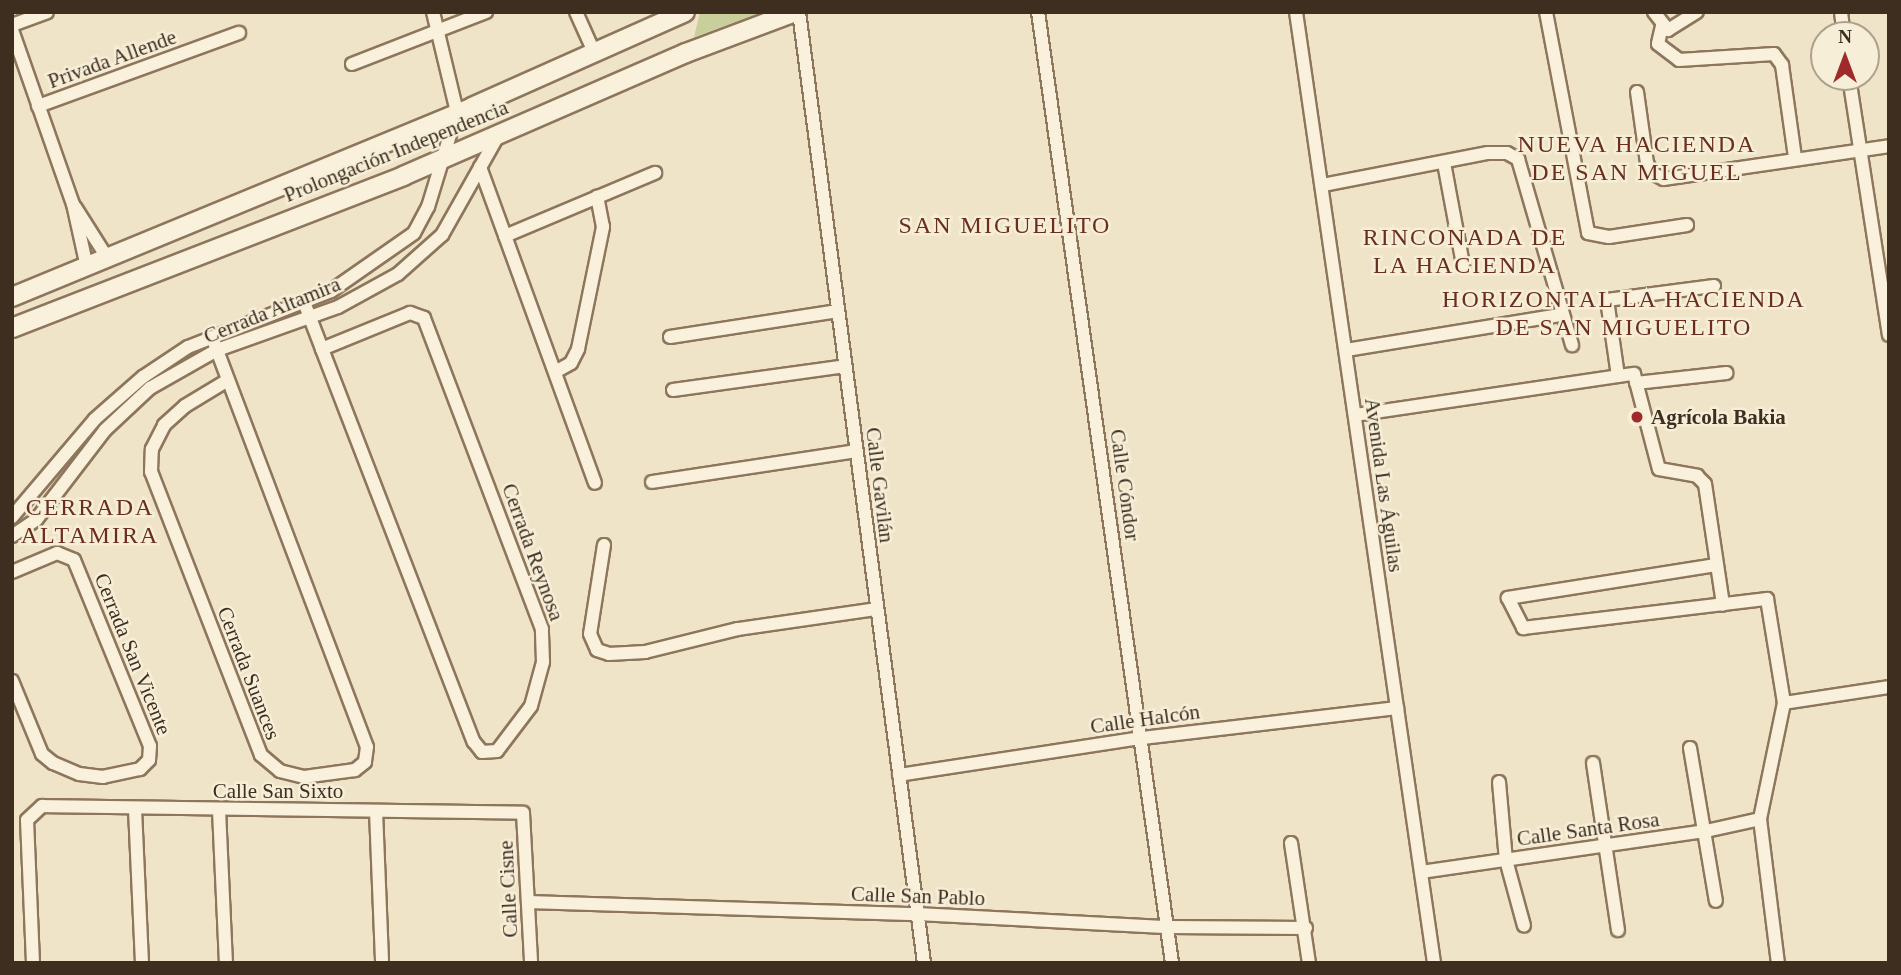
<!DOCTYPE html>
<html>
<head>
<meta charset="utf-8">
<style>
  body { margin:0 }
  #map { position:relative; width:1901px; height:975px; overflow:hidden; background:#f0e4c8; font-family:"Times New Roman",serif }
  div>[style] { position:absolute }
  [style*='--x'] { left:calc(var(--x)*1px); top:calc(var(--y)*1px); width:calc(var(--w)*1px); rotate:calc(var(--a)*1deg) }
  .green>* { inset:0; background:#c9cf9b }
  .roads { filter:drop-shadow(2px 0 #8d765c) drop-shadow(-2px 0 #8d765c) drop-shadow(0 2px #8d765c) drop-shadow(0 -2px #8d765c) }
  .street>* { height:12px; margin:-6px; padding:0 6px; transform-origin:6px; border-radius:6px; background:#faf1dc }
  .secondary>* { height:18px; margin:-9px; padding:0 9px; transform-origin:9px; border-radius:9px; background:#faf1dc }
  .dots>* { width:19px; height:19px; translate:-50% -50%; box-sizing:border-box; border:4px solid #f7eed8; border-radius:50% }
  span { translate:-50% -50%; white-space:nowrap; text-align:center; line-height:1.15; -webkit-text-stroke:5px #f7eed8; paint-order:stroke }
  .street-label { font-size:21px; color:#3d2e20 }
  .poi-label { font-size:21px; color:#3d2e20; font-weight:700 }
  .left { translate:0 -50%; text-align:left }
  .quarter-label { font-size:24px; color:#6b2e1e; letter-spacing:2px }
  .frame { position:absolute; inset:0; border:14px solid #3d2e20; pointer-events:none }
  .north { position:absolute; left:1810px; top:21px; width:70px; height:70px; box-sizing:border-box; background:#f7eed8; border:2px solid #ada18e; border-radius:50%; rotate:0deg; font-size:19px; font-weight:700; line-height:28px; text-align:center; color:#3d2e20 }
  .north::after { content:''; display:block; margin:auto; width:24px; height:32px; background:#9e2a2b; clip-path:polygon(50% 0,100% 100%,50% 72%,0 100%) }
</style>
</head>
<body>
<div id="map">
  <div class="green">
    <i style="clip-path:polygon(700px 12px,762px 12px,694px 37px)"></i>
  </div>
  <div class="roads">
    <div class="street">
      <i style="--x:576;--y:12;--w:44;--a:65.8"></i>
      <i style="--x:799;--y:12;--w:959;--a:82.51"></i>
      <i style="--x:1038;--y:12;--w:960;--a:81.98"></i>
      <i style="--x:1296;--y:12;--w:961;--a:81.74"></i>
      <i style="--x:1546;--y:12;--w:225;--a:79.2"></i>
      <i style="--x:1588;--y:233;--w:21;--a:11"></i>
      <i style="--x:1609;--y:237;--w:79;--a:-8.7"></i>
      <i style="--x:1654;--y:12;--w:23;--a:52"></i>
      <i style="--x:1668;--y:30;--w:34;--a:-32"></i>
      <i style="--x:1841;--y:12;--w:23;--a:83"></i>
      <i style="--x:12;--y:25;--w:37;--a:-20"></i>
      <i style="--x:1662;--y:26;--w:18;--a:103"></i>
      <i style="--x:1658;--y:44;--w:26;--a:37"></i>
      <i style="--x:1679;--y:60;--w:95;--a:-3.6"></i>
      <i style="--x:1774;--y:54;--w:14;--a:54"></i>
      <i style="--x:1782;--y:65;--w:94;--a:82"></i>
      <i style="--x:12;--y:30;--w:184;--a:70.7"></i>
      <i style="--x:73;--y:204;--w:65;--a:77.5"></i>
      <i style="--x:352;--y:64;--w:144;--a:-21.2"></i>
      <i style="--x:1849;--y:77;--w:261;--a:81.2"></i>
      <i style="--x:1637;--y:92;--w:72;--a:82"></i>
      <i style="--x:1647;--y:163;--w:11;--a:63"></i>
      <i style="--x:1652;--y:173;--w:13;--a:27"></i>
      <i style="--x:1664;--y:179;--w:227;--a:-8.3"></i>
      <i style="--x:38;--y:106;--w:214;--a:-20"></i>
      <i style="--x:1444;--y:163;--w:104;--a:79.4"></i>
      <i style="--x:480;--y:167;--w:336;--a:70"></i>
      <i style="--x:1323;--y:185;--w:168;--a:-11"></i>
      <i style="--x:1488;--y:153;--w:19;--a:0"></i>
      <i style="--x:1507;--y:153;--w:13;--a:29"></i>
      <i style="--x:1518;--y:159;--w:194;--a:73.8"></i>
      <i style="--x:75;--y:207;--w:62;--a:57.6"></i>
      <i style="--x:505;--y:236;--w:163;--a:-22.8"></i>
      <i style="--x:304;--y:302;--w:50;--a:69"></i>
      <i style="--x:322;--y:349;--w:421;--a:68.9"></i>
      <i style="--x:474;--y:742;--w:13;--a:51"></i>
      <i style="--x:482;--y:752;--w:15;--a:-4"></i>
      <i style="--x:497;--y:751;--w:56;--a:-52.9"></i>
      <i style="--x:531;--y:706;--w:46;--a:-74.7"></i>
      <i style="--x:543;--y:662;--w:33;--a:-92"></i>
      <i style="--x:542;--y:629;--w:333;--a:-110.8"></i>
      <i style="--x:424;--y:318;--w:15;--a:-160"></i>
      <i style="--x:410;--y:313;--w:95;--a:157.8"></i>
      <i style="--x:212;--y:337;--w:438;--a:69.3"></i>
      <i style="--x:367;--y:747;--w:15;--a:98"></i>
      <i style="--x:365;--y:762;--w:13;--a:141"></i>
      <i style="--x:355;--y:770;--w:51;--a:172.2"></i>
      <i style="--x:304;--y:777;--w:25;--a:-166"></i>
      <i style="--x:280;--y:771;--w:25;--a:-140"></i>
      <i style="--x:261;--y:755;--w:304;--a:-111.2"></i>
      <i style="--x:151;--y:472;--w:23;--a:-88"></i>
      <i style="--x:152;--y:449;--w:27;--a:-63"></i>
      <i style="--x:164;--y:425;--w:28;--a:-42"></i>
      <i style="--x:185;--y:406;--w:50;--a:-31.2"></i>
      <i style="--x:670;--y:337;--w:170;--a:-8.8"></i>
      <i style="--x:1346;--y:350;--w:217;--a:-9.3"></i>
      <i style="--x:555;--y:372;--w:18;--a:-29"></i>
      <i style="--x:571;--y:363;--w:16;--a:-63"></i>
      <i style="--x:578;--y:349;--w:125;--a:-78.4"></i>
      <i style="--x:603;--y:227;--w:31;--a:-101"></i>
      <i style="--x:1618;--y:376;--w:77;--a:-98.2"></i>
      <i style="--x:1607;--y:300;--w:108;--a:-7.5"></i>
      <i style="--x:1636;--y:383;--w:91;--a:-6.3"></i>
      <i style="--x:673;--y:390;--w:174;--a:-7.9"></i>
      <i style="--x:1355;--y:415;--w:282;--a:-8.4"></i>
      <i style="--x:1634;--y:374;--w:98;--a:75.3"></i>
      <i style="--x:1659;--y:469;--w:39;--a:10"></i>
      <i style="--x:1697;--y:476;--w:11;--a:45"></i>
      <i style="--x:1705;--y:484;--w:122;--a:81.5"></i>
      <i style="--x:652;--y:482;--w:206;--a:-8.6"></i>
      <i style="--x:12;--y:517;--w:128;--a:-49.7"></i>
      <i style="--x:95;--y:419;--w:64;--a:-41.2"></i>
      <i style="--x:143;--y:377;--w:54;--a:-33.7"></i>
      <i style="--x:188;--y:347;--w:154;--a:-21.4"></i>
      <i style="--x:331;--y:291;--w:101;--a:-34.9"></i>
      <i style="--x:414;--y:233;--w:30;--a:-62"></i>
      <i style="--x:428;--y:207;--w:99;--a:-73"></i>
      <i style="--x:457;--y:112;--w:103;--a:-103.5"></i>
      <i style="--x:12;--y:536;--w:29;--a:-34"></i>
      <i style="--x:36;--y:520;--w:113;--a:-52.5"></i>
      <i style="--x:105;--y:430;--w:62;--a:-43"></i>
      <i style="--x:150;--y:388;--w:77;--a:-29.6"></i>
      <i style="--x:217;--y:350;--w:128;--a:-19.6"></i>
      <i style="--x:338;--y:307;--w:68;--a:-28.8"></i>
      <i style="--x:398;--y:274;--w:59;--a:-41.6"></i>
      <i style="--x:442;--y:235;--w:116;--a:-60.6"></i>
      <i style="--x:604;--y:545;--w:90;--a:98.9"></i>
      <i style="--x:590;--y:634;--w:17;--a:66"></i>
      <i style="--x:597;--y:650;--w:13;--a:18"></i>
      <i style="--x:609;--y:654;--w:36;--a:-3"></i>
      <i style="--x:645;--y:652;--w:96;--a:-13.9"></i>
      <i style="--x:738;--y:629;--w:140;--a:-8.2"></i>
      <i style="--x:1716;--y:565;--w:211;--a:171"></i>
      <i style="--x:1508;--y:598;--w:34;--a:63"></i>
      <i style="--x:1523;--y:628;--w:246;--a:-6.8"></i>
      <i style="--x:1767;--y:599;--w:105;--a:80.7"></i>
      <i style="--x:1784;--y:703;--w:118;--a:101.7"></i>
      <i style="--x:1760;--y:819;--w:145;--a:82.9"></i>
      <i style="--x:12;--y:572;--w:49;--a:-22.9"></i>
      <i style="--x:57;--y:553;--w:18;--a:22"></i>
      <i style="--x:74;--y:560;--w:201;--a:67.8"></i>
      <i style="--x:150;--y:746;--w:14;--a:94"></i>
      <i style="--x:149;--y:760;--w:13;--a:135"></i>
      <i style="--x:140;--y:769;--w:38;--a:168"></i>
      <i style="--x:103;--y:777;--w:24;--a:-173"></i>
      <i style="--x:79;--y:774;--w:28;--a:-157"></i>
      <i style="--x:53;--y:763;--w:14;--a:-141"></i>
      <i style="--x:42;--y:754;--w:79;--a:-112.3"></i>
      <i style="--x:1784;--y:703;--w:106;--a:-8.7"></i>
      <i style="--x:1690;--y:748;--w:155;--a:80.4"></i>
      <i style="--x:1593;--y:763;--w:169;--a:81.5"></i>
      <i style="--x:899;--y:775;--w:246;--a:-8.7"></i>
      <i style="--x:1142;--y:738;--w:257;--a:-6.7"></i>
      <i style="--x:1499;--y:782;--w:78;--a:84.9"></i>
      <i style="--x:1506;--y:860;--w:68;--a:74.7"></i>
      <i style="--x:135;--y:809;--w:154;--a:87.4"></i>
      <i style="--x:219;--y:810;--w:153;--a:87.4"></i>
      <i style="--x:376;--y:811;--w:152;--a:87.7"></i>
      <i style="--x:1291;--y:843;--w:121;--a:81.5"></i>
      <i style="--x:1421;--y:872;--w:288;--a:-8.2"></i>
      <i style="--x:1706;--y:831;--w:55;--a:-12.5"></i>
      <i style="--x:528;--y:902;--w:389;--a:1.8"></i>
      <i style="--x:917;--y:914;--w:252;--a:3"></i>
      <i style="--x:1169;--y:927;--w:137;--a:0.4"></i>
      <i style="--x:33;--y:963;--w:143;--a:-92.4"></i>
      <i style="--x:27;--y:820;--w:21;--a:-43"></i>
      <i style="--x:42;--y:806;--w:481;--a:0.8"></i>
      <i style="--x:523;--y:813;--w:150;--a:86.9"></i>
    </div>
    <div class="secondary">
      <i style="--x:12;--y:297;--w:498;--a:-22.4"></i>
      <i style="--x:472;--y:107;--w:233;--a:-24"></i>
      <i style="--x:12;--y:328;--w:420;--a:-21.2"></i>
      <i style="--x:403;--y:176;--w:309;--a:-23.5"></i>
      <i style="--x:686;--y:53;--w:116;--a:-20.6"></i>
    </div>
  </div>
  <div class="dots">
    <i style="left:1637px;top:417px;background:#9e2a2b"></i>
  </div>
  <div class="street-label">
    <span style="left:112px;top:59px;rotate:-20deg">Privada Allende</span>
    <span style="left:396px;top:151px;rotate:-22deg">Prolongación Independencia</span>
    <span style="left:272px;top:310px;rotate:-22deg">Cerrada Altamira</span>
    <span style="left:880px;top:485px;rotate:83deg">Calle Gavilán</span>
    <span style="left:1125px;top:485px;rotate:82deg">Calle Cóndor</span>
    <span style="left:1384px;top:485px;rotate:82deg">Avenida Las Águilas</span>
    <span style="left:533px;top:552px;rotate:70deg">Cerrada Reynosa</span>
    <span style="left:133px;top:654px;rotate:68deg">Cerrada San Vicente</span>
    <span style="left:249px;top:673px;rotate:69deg">Cerrada Suances</span>
    <span style="left:1145px;top:719px;rotate:-8deg">Calle Halcón</span>
    <span style="left:278px;top:791px">Calle San Sixto</span>
    <span style="left:1588px;top:829px;rotate:-8deg">Calle Santa Rosa</span>
    <span style="left:508px;top:889px;rotate:-93deg">Calle Cisne</span>
    <span style="left:918px;top:896px;rotate:2deg">Calle San Pablo</span>
  </div>
  <div class="poi-label">
    <span class="left" style="left:1651px;top:417px">Agrícola Bakia</span>
  </div>
  <div class="quarter-label">
    <span style="left:1637px;top:159px">NUEVA HACIENDA<br>DE SAN MIGUEL</span>
    <span style="left:1005px;top:226px">SAN MIGUELITO</span>
    <span style="left:1465px;top:252px">RINCONADA DE<br>LA HACIENDA</span>
    <span style="left:1624px;top:314px">HORIZONTAL LA HACIENDA<br>DE SAN MIGUELITO</span>
    <span style="left:90px;top:522px">CERRADA<br>ALTAMIRA</span>
  </div>
  <div class="frame"></div>
  <div class="north">N</div>
</div>
</body>
</html>
